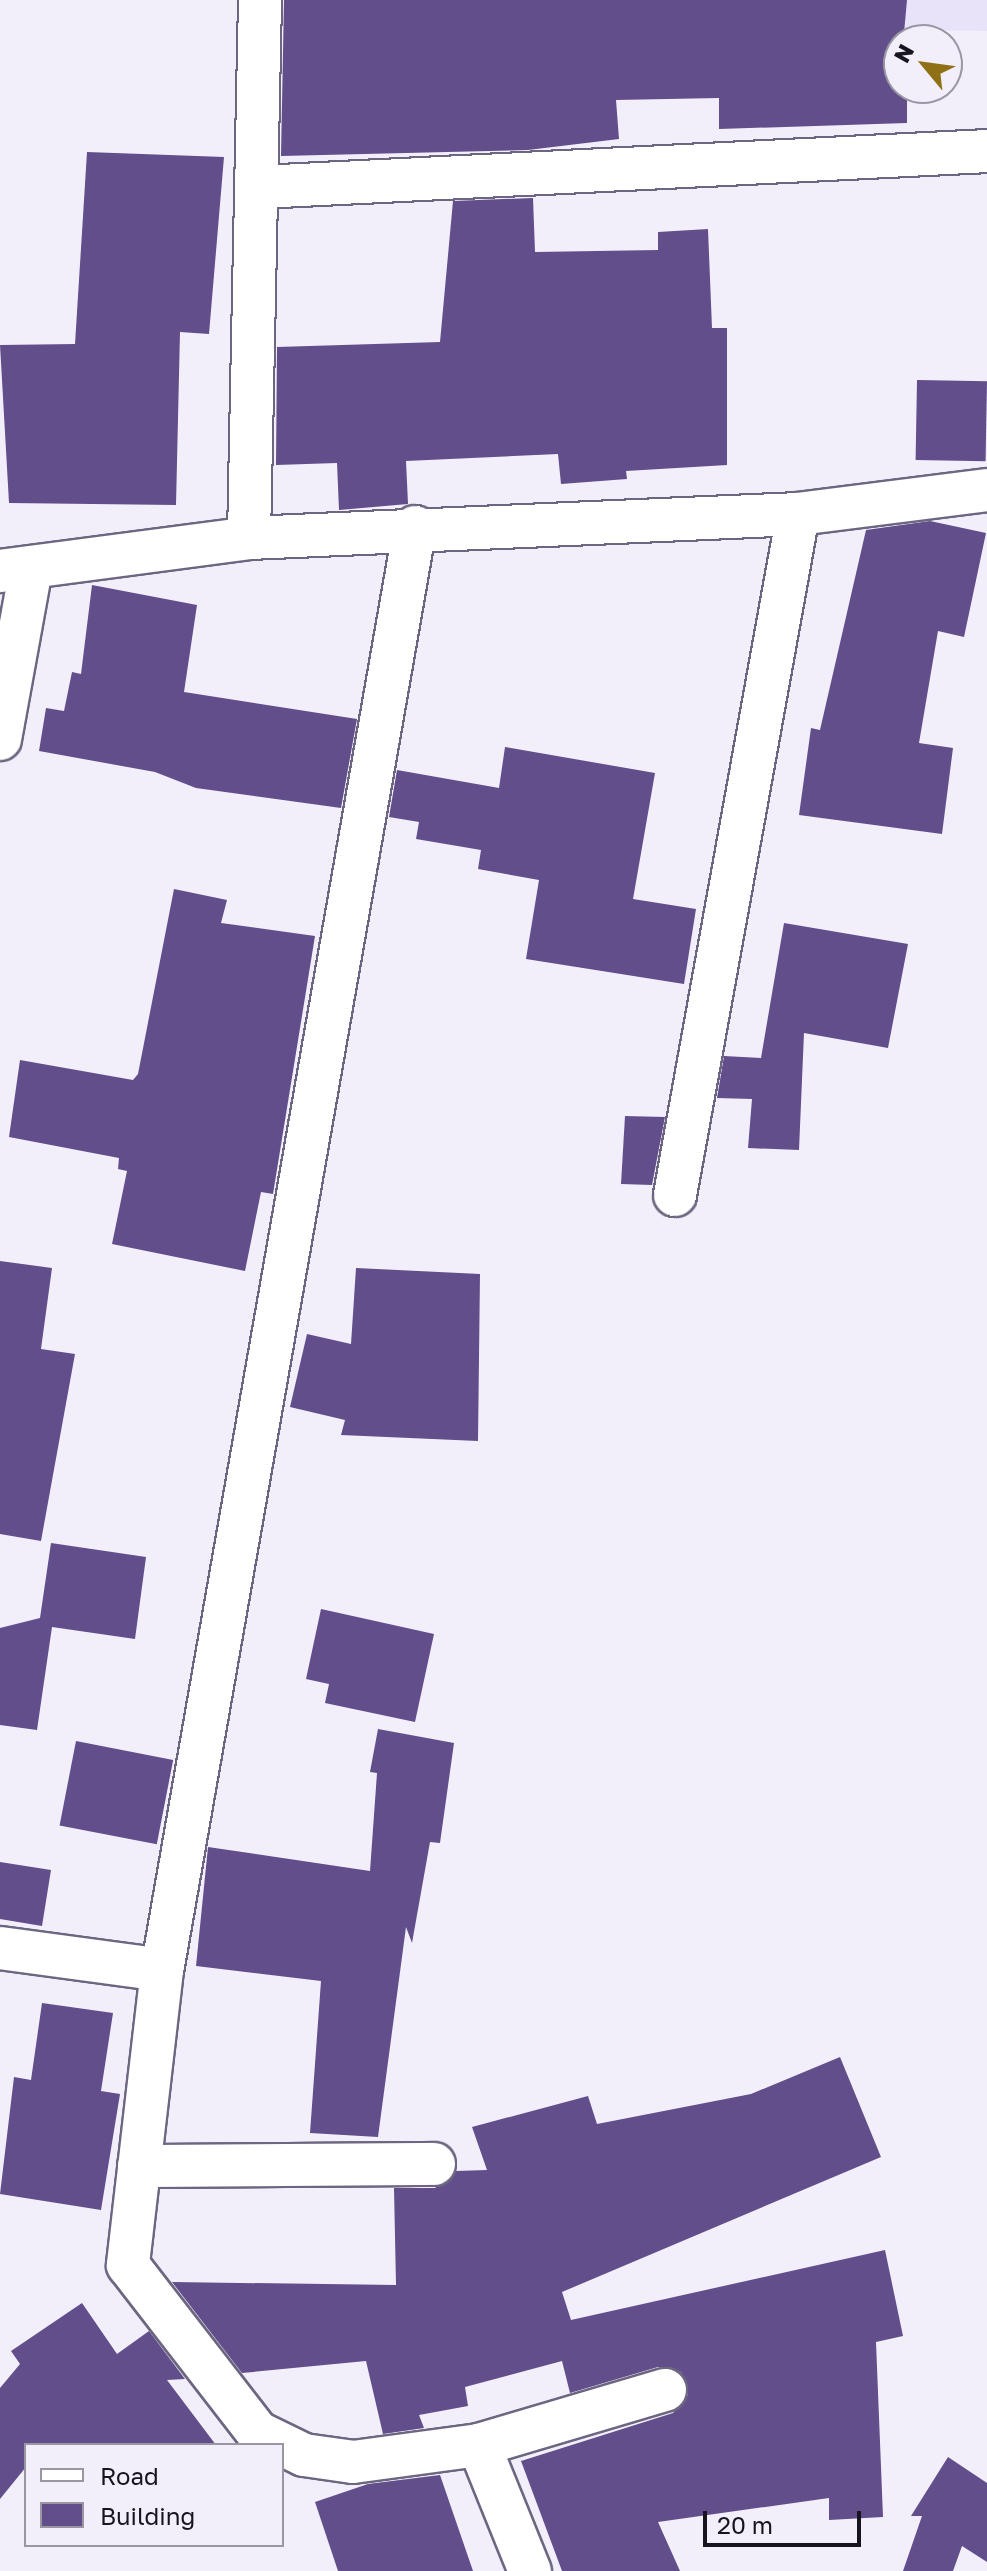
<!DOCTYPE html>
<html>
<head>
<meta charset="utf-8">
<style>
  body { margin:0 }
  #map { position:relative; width:987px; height:2571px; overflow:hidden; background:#f2effb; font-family:"Golos Text",sans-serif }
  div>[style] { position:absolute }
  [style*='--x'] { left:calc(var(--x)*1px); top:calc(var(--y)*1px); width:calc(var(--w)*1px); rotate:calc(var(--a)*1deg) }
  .built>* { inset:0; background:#e9e3fa }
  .building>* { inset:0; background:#624e8a; transform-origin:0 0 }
  .roads { filter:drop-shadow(2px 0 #6d6680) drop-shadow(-2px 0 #6d6680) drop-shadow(0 2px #6d6680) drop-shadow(0 -2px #6d6680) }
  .street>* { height:42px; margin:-21px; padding:0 21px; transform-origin:21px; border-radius:21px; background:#fff }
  span { translate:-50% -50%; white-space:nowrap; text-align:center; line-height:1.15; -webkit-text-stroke:8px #f2effb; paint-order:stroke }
  .legend { position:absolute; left:24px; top:2443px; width:260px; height:104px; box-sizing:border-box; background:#f2effb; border:2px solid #9a97a3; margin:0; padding:10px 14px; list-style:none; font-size:24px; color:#17141e }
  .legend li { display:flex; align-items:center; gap:16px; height:40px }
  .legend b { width:40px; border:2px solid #9a97a3 }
  .north { position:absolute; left:883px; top:24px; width:80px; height:80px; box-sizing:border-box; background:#f2effb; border:2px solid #9a97a3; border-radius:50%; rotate:299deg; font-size:22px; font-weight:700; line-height:32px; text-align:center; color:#17141e }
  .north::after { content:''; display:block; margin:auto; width:28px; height:36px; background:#8f7015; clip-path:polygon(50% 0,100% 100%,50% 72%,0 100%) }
  .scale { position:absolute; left:703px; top:2511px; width:158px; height:36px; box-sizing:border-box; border:4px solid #17141e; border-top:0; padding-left:10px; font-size:24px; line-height:28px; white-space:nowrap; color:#17141e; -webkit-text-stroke:6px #f2effb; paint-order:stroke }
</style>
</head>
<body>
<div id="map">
  <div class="built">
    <i style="clip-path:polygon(564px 0,987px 0,987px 31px,567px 25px)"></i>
  </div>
  <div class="building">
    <i style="clip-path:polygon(284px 0,907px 0,899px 88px,907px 88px,907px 123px,719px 129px,719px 98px,616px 100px,619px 139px,528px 150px,281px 156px)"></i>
    <i style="clip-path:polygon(87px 152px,224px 157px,209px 334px,180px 332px,176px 505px,9px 503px,0 345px,75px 344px)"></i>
    <i style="clip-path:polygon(533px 198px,535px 252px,658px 250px,658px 232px,708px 229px,712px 328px,727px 328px,727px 465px,626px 471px,627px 479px,561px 484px,558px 454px,406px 461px,408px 504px,339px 510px,337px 463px,276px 465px,277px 347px,440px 342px,453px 201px)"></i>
    <i style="left:917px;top:380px;width:70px;height:80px;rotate:1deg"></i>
    <i style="clip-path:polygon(930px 521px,986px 533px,964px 637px,938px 631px,919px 743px,953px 748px,942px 834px,799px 815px,811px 728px,820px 730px,866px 530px)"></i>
    <i style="clip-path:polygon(92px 585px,197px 605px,184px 692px,357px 719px,341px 808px,196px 788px,155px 772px,39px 751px,46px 708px,64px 711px,72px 672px,81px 674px)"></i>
    <i style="clip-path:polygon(505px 747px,655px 773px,633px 899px,696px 909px,684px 984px,526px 959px,539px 880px,478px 869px,481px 850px,416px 839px,419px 822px,389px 817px,397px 770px,499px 788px)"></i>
    <i style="clip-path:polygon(174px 889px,227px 900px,221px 923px,315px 936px,273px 1194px,261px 1192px,245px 1271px,112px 1244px,127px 1171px,118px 1169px,119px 1158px,9px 1137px,20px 1060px,133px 1080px,138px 1074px)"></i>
    <i style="clip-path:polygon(784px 923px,908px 944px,888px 1048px,804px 1033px,799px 1150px,748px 1148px,752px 1099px,717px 1098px,724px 1056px,761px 1058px)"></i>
    <i style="clip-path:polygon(625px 1116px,665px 1117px,652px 1185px,621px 1184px)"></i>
    <i style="clip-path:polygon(0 1261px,52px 1268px,41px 1349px,75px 1354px,41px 1541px,0 1534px)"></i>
    <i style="clip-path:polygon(356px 1268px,480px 1274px,478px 1441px,341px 1435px,345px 1420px,290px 1407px,307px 1334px,351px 1344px)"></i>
    <i style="clip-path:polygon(51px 1543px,146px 1557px,135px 1639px,52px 1627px,37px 1730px,0 1725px,0 1628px,40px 1618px)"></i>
    <i style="clip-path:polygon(321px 1609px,434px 1634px,415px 1722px,325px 1703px,329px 1684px,306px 1679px)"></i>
    <i style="clip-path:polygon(378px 1729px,454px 1743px,440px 1843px,430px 1842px,412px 1943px,406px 1927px,378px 2137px,310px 2133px,321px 1981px,196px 1966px,208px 1847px,370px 1871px,377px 1773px,370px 1772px)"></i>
    <i style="left:76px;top:1741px;width:99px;height:86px;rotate:11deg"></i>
    <i style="clip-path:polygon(0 1862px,51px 1870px,42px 1926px,0 1919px)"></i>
    <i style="clip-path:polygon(42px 2003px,113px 2013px,101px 2091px,120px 2094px,101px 2210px,0 2194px,14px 2077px,31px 2080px)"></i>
    <i style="clip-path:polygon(840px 2057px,881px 2157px,562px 2292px,571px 2320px,885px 2250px,903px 2336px,876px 2342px,883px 2517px,829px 2520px,829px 2498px,658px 2522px,680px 2571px,562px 2571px,521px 2461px,673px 2413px,688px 2395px,681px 2372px,658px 2367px,570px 2393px,562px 2361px,465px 2387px,468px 2406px,419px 2415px,424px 2428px,383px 2434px,366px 2361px,242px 2373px,172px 2282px,396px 2285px,394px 2188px,435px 2188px,456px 2171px,487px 2170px,472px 2127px,588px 2096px,597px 2124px,751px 2094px)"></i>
    <i style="clip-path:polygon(82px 2303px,117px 2354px,149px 2331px,185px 2379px,167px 2380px,216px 2445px,26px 2445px,26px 2467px,0 2499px,0 2388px,20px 2364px,11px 2351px)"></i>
    <i style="clip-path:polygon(948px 2457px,987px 2483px,987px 2562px,962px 2546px,953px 2571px,903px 2571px,922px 2516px,911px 2516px)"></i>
    <i style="clip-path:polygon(440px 2475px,473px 2571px,338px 2571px,315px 2502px,368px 2484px)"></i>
  </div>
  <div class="roads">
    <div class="street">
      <i style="--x:260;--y:187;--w:728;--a:-2.83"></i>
      <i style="--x:415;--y:527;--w:1465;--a:99.94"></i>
      <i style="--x:162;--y:1970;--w:297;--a:96.6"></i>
      <i style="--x:128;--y:2265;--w:211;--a:52.3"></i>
      <i style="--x:257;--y:2432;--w:52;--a:26.1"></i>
      <i style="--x:304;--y:2455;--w:49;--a:8.1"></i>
      <i style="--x:353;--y:2462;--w:127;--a:-7.7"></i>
      <i style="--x:479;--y:2445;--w:194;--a:-16.5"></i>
      <i style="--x:249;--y:538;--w:538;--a:-88.83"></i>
      <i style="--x:0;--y:571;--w:251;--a:-7.5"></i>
      <i style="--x:249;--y:538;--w:550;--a:-2.5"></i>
      <i style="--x:798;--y:514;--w:191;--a:-7.2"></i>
      <i style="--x:0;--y:739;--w:174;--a:-79.7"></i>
      <i style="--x:675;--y:1195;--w:692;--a:-79.76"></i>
      <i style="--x:0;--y:1948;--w:163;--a:7.7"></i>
      <i style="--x:139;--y:2166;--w:295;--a:-0.4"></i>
      <i style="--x:479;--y:2445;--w:136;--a:68"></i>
    </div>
  </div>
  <ul class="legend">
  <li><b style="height:10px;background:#fff"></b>Road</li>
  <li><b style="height:22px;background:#624e8a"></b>Building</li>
  </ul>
  <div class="north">N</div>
  <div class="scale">20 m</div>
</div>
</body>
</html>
